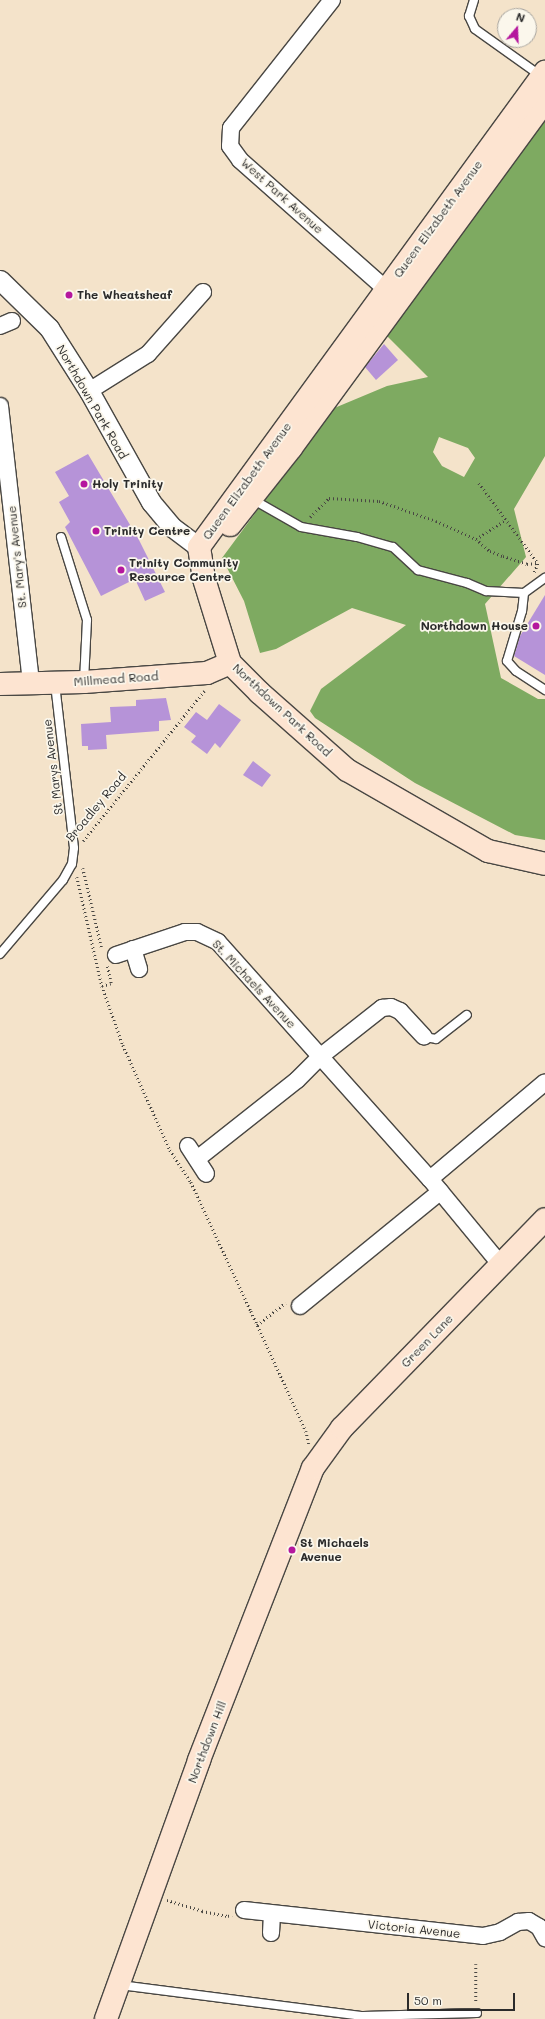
<!DOCTYPE html>
<html>
<head>
<meta charset="utf-8">
<style>
  body { margin:0 }
  #map { position:relative; width:545px; height:2019px; overflow:hidden; background:#f4e3ca; font-family:Mali,sans-serif }
  div>[style] { position:absolute }
  [style*='--x'] { left:calc(var(--x)*1px); top:calc(var(--y)*1px); width:calc(var(--w)*1px); rotate:calc(var(--a)*1deg) }
  .forest>* { inset:0; background:#7eaa61 }
  .building>* { inset:0; background:#b693d8 }
  .path>* { height:2.5px; margin-top:-1.25px; transform-origin:0; background:repeating-linear-gradient(90deg,#494743 0 1px,transparent 0 4px) }
  .roads { filter:drop-shadow(1px 0 #494743) drop-shadow(-1px 0 #494743) drop-shadow(0 1px #494743) drop-shadow(0 -1px #494743) }
  .service>* { height:8px; margin:-4px; padding:0 4px; transform-origin:4px; border-radius:4px; background:#fff }
  .minor>* { height:16px; margin:-8px; padding:0 8px; transform-origin:8px; border-radius:8px; background:#fff }
  .tertiary>* { height:19px; margin:-9.5px; padding:0 9.5px; transform-origin:9.5px; border-radius:9.5px; background:#fff }
  .secondary>* { height:22px; margin:-11px; padding:0 11px; transform-origin:11px; border-radius:11px; background:#fde4d1 }
  .dots>* { width:11px; height:11px; translate:-50% -50%; box-sizing:border-box; border:2px solid #fbf7ec; border-radius:50% }
  span { translate:-50% -50%; white-space:nowrap; text-align:center; line-height:1.15; -webkit-text-stroke:3.5px #fbf7ec; paint-order:stroke }
  .street-label { font-size:12px; color:#2b2b2b }
  .poi-label { font-size:12px; color:#2b2b2b; font-weight:700 }
  .left { translate:0 -50%; text-align:left }
  .right { translate:-100% -50%; text-align:right }
  .north { position:absolute; left:497px; top:8px; width:40px; height:40px; box-sizing:border-box; background:#fbf7ec; border:1px solid #a8a59f; border-radius:50%; rotate:19deg; font-size:11px; font-weight:700; line-height:16px; text-align:center; color:#2b2b2b }
  .north::after { content:''; display:block; margin:auto; width:14px; height:18px; background:#b5179e; clip-path:polygon(50% 0,100% 100%,50% 72%,0 100%) }
  .scale { position:absolute; left:407px; top:1993px; width:108px; height:18px; box-sizing:border-box; border:2px solid #2b2b2b; border-top:0; padding-left:5px; font-size:12px; line-height:14px; white-space:nowrap; color:#2b2b2b; -webkit-text-stroke:3px #fbf7ec; paint-order:stroke }
</style>
</head>
<body>
<div id="map">
  <div class="forest">
    <i style="clip-path:polygon(evenodd,545px 117px,545px 456px,514px 509px,526px 557px,485px 604px,501px 678px,538px 699px,545px 699px,545px 840px,515px 835px,415px 783px,315px 718px,310px 711px,321px 689px,406px 625px,352px 608px,276px 649px,260px 653px,244px 601px,222px 558px,332px 409px,387px 386px,428px 377px,386px 335px,545px 117px,439px 437px,468px 448px,475px 458px,464px 477px,442px 466px,433px 452px,439px 437px)"></i>
  </div>
  <div class="building">
    <i style="clip-path:polygon(384px 344px,398px 360px,376px 380px,365px 367px)"></i>
    <i style="clip-path:polygon(88px 454px,139px 540px,165px 592px,145px 601px,135px 579px,101px 596px,65px 527px,70px 522px,59px 502px,69px 496px,55px 472px)"></i>
    <i style="clip-path:polygon(545px 595px,545px 675px,514px 656px,520px 636px)"></i>
    <i style="clip-path:polygon(166px 698px,171px 720px,159px 721px,159px 731px,106px 735px,107px 749px,88px 750px,88px 746px,82px 746px,81px 724px,111px 722px,110px 707px,136px 706px,136px 700px)"></i>
    <i style="clip-path:polygon(219px 704px,241px 720px,220px 748px,215px 743px,207px 754px,191px 742px,196px 736px,184px 727px,196px 712px,207px 720px)"></i>
    <i style="clip-path:polygon(253px 761px,271px 775px,262px 787px,243px 775px)"></i>
  </div>
  <div class="path">
    <i style="--x:479;--y:483;--w:99;--a:53.6"></i>
    <i style="--x:310;--y:517;--w:27;--a:-45"></i>
    <i style="--x:329;--y:498;--w:50;--a:3.4"></i>
    <i style="--x:379;--y:501;--w:60;--a:19.3"></i>
    <i style="--x:436;--y:521;--w:44;--a:24.2"></i>
    <i style="--x:476;--y:539;--w:35;--a:-33"></i>
    <i style="--x:476;--y:539;--w:18;--a:41"></i>
    <i style="--x:490;--y:551;--w:14;--a:21"></i>
    <i style="--x:503;--y:556;--w:25;--a:18"></i>
    <i style="--x:527;--y:564;--w:10;--a:-6"></i>
    <i style="--x:534;--y:572;--w:10;--a:-66"></i>
    <i style="--x:83;--y:841;--w:193;--a:-51.1"></i>
    <i style="--x:83;--y:868;--w:83;--a:76.8"></i>
    <i style="--x:77;--y:877;--w:112;--a:77.1"></i>
    <i style="--x:102;--y:986;--w:63;--a:70.4"></i>
    <i style="--x:123;--y:1045;--w:115;--a:65.9"></i>
    <i style="--x:170;--y:1150;--w:38;--a:57"></i>
    <i style="--x:191;--y:1182;--w:142;--a:65.1"></i>
    <i style="--x:251;--y:1311;--w:132;--a:65.4"></i>
    <i style="--x:306;--y:1431;--w:13;--a:77"></i>
    <i style="--x:102;--y:986;--w:9;--a:-18"></i>
    <i style="--x:111;--y:983;--w:17;--a:-103"></i>
    <i style="--x:257;--y:1325;--w:36;--a:-38"></i>
    <i style="--x:167;--y:1900;--w:37;--a:17"></i>
    <i style="--x:202;--y:1911;--w:26;--a:11"></i>
    <i style="--x:228;--y:1916;--w:4;--a:-14"></i>
    <i style="--x:476;--y:1964;--w:39;--a:90"></i>
  </div>
  <div class="roads">
    <div class="service">
      <i style="--x:474;--y:0;--w:17;--a:107"></i>
      <i style="--x:469;--y:16;--w:14;--a:65"></i>
      <i style="--x:475;--y:29;--w:81;--a:35.5"></i>
      <i style="--x:252;--y:499;--w:56;--a:29.7"></i>
      <i style="--x:301;--y:527;--w:57;--a:10.1"></i>
      <i style="--x:357;--y:537;--w:37;--a:16"></i>
      <i style="--x:393;--y:547;--w:34;--a:43"></i>
      <i style="--x:418;--y:570;--w:51;--a:14.9"></i>
      <i style="--x:467;--y:583;--w:21;--a:23"></i>
      <i style="--x:486;--y:591;--w:38;--a:3"></i>
      <i style="--x:524;--y:593;--w:18;--a:96"></i>
      <i style="--x:522;--y:611;--w:52;--a:106.7"></i>
      <i style="--x:507;--y:661;--w:13;--a:48"></i>
      <i style="--x:516;--y:671;--w:35;--a:33"></i>
      <i style="--x:61;--y:537;--w:87;--a:72.6"></i>
      <i style="--x:87;--y:620;--w:61;--a:92.8"></i>
      <i style="--x:524;--y:593;--w:26;--a:-36"></i>
      <i style="--x:0;--y:954;--w:97;--a:-49.6"></i>
      <i style="--x:63;--y:880;--w:18;--a:-61"></i>
      <i style="--x:72;--y:864;--w:16;--a:-83"></i>
      <i style="--x:74;--y:848;--w:166;--a:-96.6"></i>
      <i style="--x:424;--y:1037;--w:12;--a:9"></i>
      <i style="--x:436;--y:1039;--w:39;--a:-38"></i>
      <i style="--x:120;--y:1985;--w:245;--a:7.3"></i>
      <i style="--x:363;--y:2016;--w:114;--a:-1.5"></i>
    </div>
    <div class="minor">
      <i style="--x:332;--y:0;--w:163;--a:128.3"></i>
      <i style="--x:231;--y:128;--w:18;--a:93"></i>
      <i style="--x:230;--y:146;--w:17;--a:54"></i>
      <i style="--x:240;--y:160;--w:207;--a:41.5"></i>
      <i style="--x:0;--y:326;--w:13;--a:-23"></i>
      <i style="--x:89;--y:391;--w:70;--a:-32.1"></i>
      <i style="--x:148;--y:354;--w:83;--a:-48.4"></i>
      <i style="--x:0;--y:406;--w:279;--a:83.6"></i>
      <i style="--x:133;--y:949;--w:21;--a:73"></i>
      <i style="--x:116;--y:955;--w:73;--a:-18.4"></i>
      <i style="--x:185;--y:932;--w:12;--a:0"></i>
      <i style="--x:197;--y:932;--w:23;--a:25"></i>
      <i style="--x:218;--y:942;--w:318;--a:48.2"></i>
      <i style="--x:430;--y:1179;--w:112;--a:50.5"></i>
      <i style="--x:188;--y:1146;--w:33;--a:57"></i>
      <i style="--x:197;--y:1159;--w:127;--a:-38.3"></i>
      <i style="--x:297;--y:1080;--w:34;--a:-45"></i>
      <i style="--x:321;--y:1056;--w:78;--a:-38.2"></i>
      <i style="--x:382;--y:1008;--w:9;--a:-6"></i>
      <i style="--x:391;--y:1007;--w:10;--a:24"></i>
      <i style="--x:400;--y:1011;--w:35;--a:47"></i>
      <i style="--x:430;--y:1179;--w:150;--a:-40.1"></i>
      <i style="--x:300;--y:1306;--w:181;--a:-39.2"></i>
      <i style="--x:244;--y:1910;--w:240;--a:6.2"></i>
      <i style="--x:483;--y:1936;--w:17;--a:-13"></i>
      <i style="--x:500;--y:1932;--w:21;--a:-29"></i>
      <i style="--x:518;--y:1922;--w:11;--a:-5"></i>
      <i style="--x:529;--y:1921;--w:12;--a:31"></i>
      <i style="--x:539;--y:1927;--w:13;--a:61"></i>
      <i style="--x:271;--y:1933;--w:19;--a:-87"></i>
    </div>
    <div class="tertiary">
      <i style="--x:0;--y:280;--w:69;--a:44.4"></i>
      <i style="--x:49;--y:328;--w:75;--a:57.6"></i>
      <i style="--x:89;--y:391;--w:127;--a:60.8"></i>
      <i style="--x:151;--y:502;--w:33;--a:50"></i>
      <i style="--x:172;--y:527;--w:34;--a:37"></i>
    </div>
    <div class="secondary">
      <i style="--x:230;--y:525;--w:98;--a:-51.6"></i>
      <i style="--x:291;--y:448;--w:430;--a:-53.8"></i>
      <i style="--x:199;--y:547;--w:588;--a:-53.93"></i>
      <i style="--x:199;--y:547;--w:32;--a:81"></i>
      <i style="--x:204;--y:579;--w:88;--a:72.8"></i>
      <i style="--x:230;--y:663;--w:42;--a:45"></i>
      <i style="--x:260;--y:693;--w:116;--a:41.5"></i>
      <i style="--x:347;--y:770;--w:163;--a:29.9"></i>
      <i style="--x:488;--y:851;--w:58;--a:12.8"></i>
      <i style="--x:0;--y:684;--w:84;--a:-1.4"></i>
      <i style="--x:84;--y:682;--w:123;--a:-4.2"></i>
      <i style="--x:207;--y:673;--w:25;--a:-23"></i>
      <i style="--x:106;--y:2019;--w:275;--a:-70.2"></i>
      <i style="--x:199;--y:1760;--w:313;--a:-68.7"></i>
      <i style="--x:313;--y:1468;--w:49;--a:-54.1"></i>
      <i style="--x:342;--y:1428;--w:291;--a:-45.8"></i>
    </div>
  </div>
  <div class="dots">
    <i style="left:69px;top:295px;background:#b5179e"></i>
    <i style="left:84px;top:484px;background:#b5179e"></i>
    <i style="left:96px;top:531px;background:#b5179e"></i>
    <i style="left:121px;top:570px;background:#b5179e"></i>
    <i style="left:536px;top:626px;background:#b5179e"></i>
    <i style="left:292px;top:1550px;background:#b5179e"></i>
  </div>
  <div class="street-label">
    <span style="left:282px;top:196px;rotate:42deg">West Park Avenue</span>
    <span style="left:438px;top:219px;rotate:-54deg">Queen Elizabeth Avenue</span>
    <span style="left:92px;top:402px;rotate:60deg">Northdown Park Road</span>
    <span style="left:247px;top:481px;rotate:-54deg">Queen Elizabeth Avenue</span>
    <span style="left:17px;top:557px;rotate:-96deg">St. Mary's Avenue</span>
    <span style="left:116px;top:679px;rotate:-4deg">Millmead Road</span>
    <span style="left:282px;top:710px;rotate:43deg">Northdown Park Road</span>
    <span style="left:53px;top:767px;rotate:-97deg">St Marys Avenue</span>
    <span style="left:96px;top:807px;rotate:-50deg">Broadley Road</span>
    <span style="left:254px;top:984px;rotate:47deg">St. Michaels Avenue</span>
    <span style="left:427px;top:1341px;rotate:-46deg">Green Lane</span>
    <span style="left:207px;top:1742px;rotate:-69deg">Northdown Hill</span>
    <span style="left:414px;top:1929px;rotate:6deg">Victoria Avenue</span>
  </div>
  <div class="poi-label">
    <span class="left" style="left:77px;top:295px">The Wheatsheaf</span>
    <span class="left" style="left:92px;top:484px">Holy Trinity</span>
    <span class="left" style="left:104px;top:531px">Trinity Centre</span>
    <span class="left" style="left:129px;top:570px">Trinity Community<br>Resource Centre</span>
    <span class="right" style="left:528px;top:626px">Northdown House</span>
    <span class="left" style="left:300px;top:1550px">St Michaels<br>Avenue</span>
  </div>
  <div class="north">N</div>
  <div class="scale">50 m</div>
</div>
</body>
</html>
